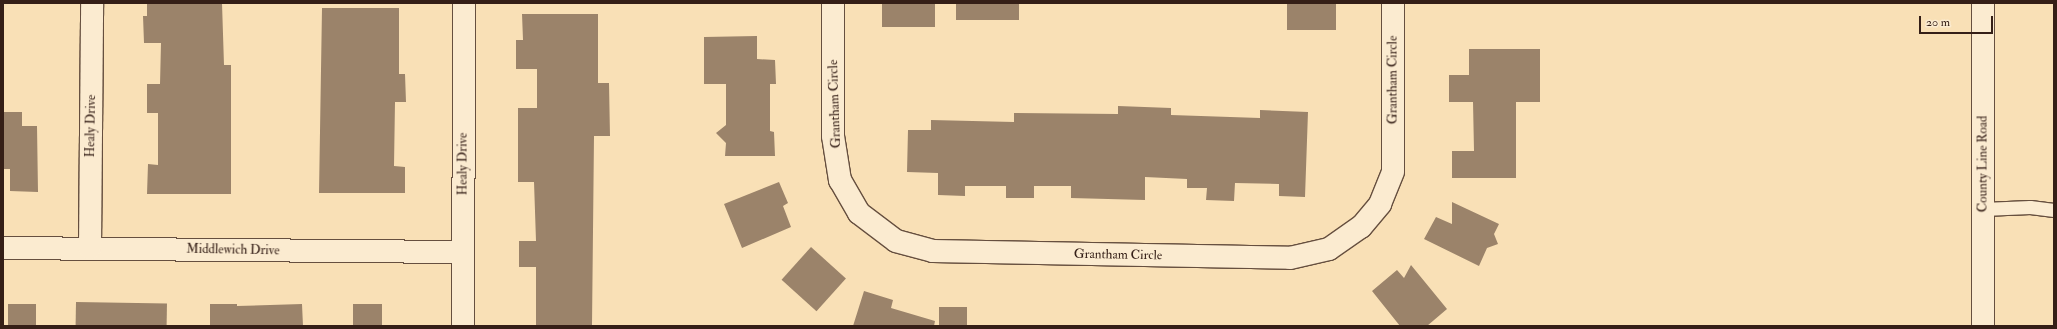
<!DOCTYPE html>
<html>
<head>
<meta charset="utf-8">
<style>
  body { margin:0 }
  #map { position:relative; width:2057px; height:329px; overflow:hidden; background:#f9e0b6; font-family:"IM FELL Double Pica",serif }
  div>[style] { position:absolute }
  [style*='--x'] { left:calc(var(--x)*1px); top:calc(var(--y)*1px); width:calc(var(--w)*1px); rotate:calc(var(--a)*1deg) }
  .building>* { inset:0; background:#9b836a; transform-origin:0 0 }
  .roads { filter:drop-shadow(1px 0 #664f3f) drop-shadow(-1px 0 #664f3f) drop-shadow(0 1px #664f3f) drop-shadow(0 -1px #664f3f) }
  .lane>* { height:13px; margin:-6.5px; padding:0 6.5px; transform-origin:6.5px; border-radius:6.5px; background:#fbebd0 }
  .street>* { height:22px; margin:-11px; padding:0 11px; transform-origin:11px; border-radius:11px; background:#fbebd0 }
  .secondary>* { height:22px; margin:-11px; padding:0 11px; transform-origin:11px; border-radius:11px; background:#fbebd0 }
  span { translate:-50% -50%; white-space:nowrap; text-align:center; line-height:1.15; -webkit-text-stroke:3px #fbebd0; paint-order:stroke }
  .street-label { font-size:13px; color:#351f17 }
  .frame { position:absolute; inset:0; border:4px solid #351f17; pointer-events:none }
  .scale { position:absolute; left:1919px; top:16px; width:74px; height:18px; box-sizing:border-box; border:2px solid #351f17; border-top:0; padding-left:5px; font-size:12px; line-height:14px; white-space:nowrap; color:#351f17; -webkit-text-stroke:3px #fbebd0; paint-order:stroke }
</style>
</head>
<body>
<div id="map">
  <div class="building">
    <i style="clip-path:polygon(147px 3px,222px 3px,224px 65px,231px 65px,231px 194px,147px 194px,148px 164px,158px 165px,158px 113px,147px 113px,147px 84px,160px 84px,161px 43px,144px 43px,143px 16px,147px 16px)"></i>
    <i style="left:882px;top:3px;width:53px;height:24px"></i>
    <i style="left:956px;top:3px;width:63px;height:17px"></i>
    <i style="left:1287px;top:3px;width:49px;height:27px"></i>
    <i style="clip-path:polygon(322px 8px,399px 8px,399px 74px,405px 74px,406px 102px,395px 102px,394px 166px,405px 167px,405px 193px,319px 193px)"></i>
    <i style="clip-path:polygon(522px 14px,598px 14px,598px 83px,609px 83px,610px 136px,594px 136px,592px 326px,536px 326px,536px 267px,519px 267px,519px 241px,536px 241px,534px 182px,518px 182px,518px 108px,537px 108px,537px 69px,516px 69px,516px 40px,523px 40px)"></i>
    <i style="clip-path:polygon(757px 36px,757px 59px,775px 60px,776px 84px,770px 84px,770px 131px,774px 132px,775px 156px,725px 156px,726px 143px,716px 133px,726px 125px,726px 84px,704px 84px,704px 37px)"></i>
    <i style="clip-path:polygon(1469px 49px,1540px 49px,1540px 102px,1516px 102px,1516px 178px,1452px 178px,1452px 151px,1474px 151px,1473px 102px,1449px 102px,1449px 75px,1469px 75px)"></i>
    <i style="clip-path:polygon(1118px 106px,1171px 108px,1171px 115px,1260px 118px,1260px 110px,1308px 112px,1305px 197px,1279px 196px,1279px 184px,1235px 183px,1234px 201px,1206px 200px,1207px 188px,1187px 188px,1187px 179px,1145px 177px,1145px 200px,1071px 198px,1071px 186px,1034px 186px,1034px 198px,1006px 198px,1006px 186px,965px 186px,965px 196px,938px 195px,938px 173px,907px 172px,908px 130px,931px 130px,931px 120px,1014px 122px,1014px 113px,1118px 114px)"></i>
    <i style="clip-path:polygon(3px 112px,22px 112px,22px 126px,37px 126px,38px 192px,10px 191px,10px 169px,3px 169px)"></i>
    <i style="clip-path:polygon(779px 182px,788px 203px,783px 206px,791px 227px,742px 248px,724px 204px)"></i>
    <i style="clip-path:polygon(1452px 202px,1499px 224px,1494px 234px,1498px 244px,1487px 248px,1479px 266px,1424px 239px,1436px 217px,1452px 224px)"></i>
    <i style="left:811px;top:247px;width:47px;height:44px;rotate:42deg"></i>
    <i style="clip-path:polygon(1411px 265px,1447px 309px,1427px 326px,1400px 326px,1372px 291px,1397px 270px,1404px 278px)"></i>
    <i style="clip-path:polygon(864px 291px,893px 300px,891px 308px,935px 321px,934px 326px,853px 326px)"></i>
    <i style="left:76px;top:302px;width:91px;height:24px;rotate:1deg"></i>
    <i style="left:8px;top:304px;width:28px;height:22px"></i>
    <i style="clip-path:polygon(210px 304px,237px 304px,237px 306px,302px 304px,303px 326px,210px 326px)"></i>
    <i style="left:353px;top:304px;width:29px;height:22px"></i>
    <i style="left:939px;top:307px;width:28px;height:19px"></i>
  </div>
  <div class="roads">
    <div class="lane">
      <i style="--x:1983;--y:209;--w:47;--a:-2.4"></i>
      <i style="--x:2030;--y:207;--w:24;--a:7"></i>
    </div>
    <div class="street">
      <i style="--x:833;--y:3;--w:133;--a:90"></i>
      <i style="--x:833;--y:136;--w:45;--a:81"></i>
      <i style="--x:840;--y:180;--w:38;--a:60"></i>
      <i style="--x:859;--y:213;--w:46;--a:37.1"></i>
      <i style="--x:896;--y:241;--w:38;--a:15"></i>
      <i style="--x:933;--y:251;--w:357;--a:1.1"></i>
      <i style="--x:1290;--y:258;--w:40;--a:-13"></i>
      <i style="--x:1329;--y:249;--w:39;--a:-35"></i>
      <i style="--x:1361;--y:227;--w:30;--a:-50"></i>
      <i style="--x:1380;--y:204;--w:35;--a:-68"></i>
      <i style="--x:1393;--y:171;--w:168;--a:-90"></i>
      <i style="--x:3;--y:248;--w:460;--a:0.5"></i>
      <i style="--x:90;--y:248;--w:245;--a:-89.5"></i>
      <i style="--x:463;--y:326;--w:323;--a:-89.8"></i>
    </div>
    <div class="secondary">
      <i style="--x:1983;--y:3;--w:323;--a:90"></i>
    </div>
  </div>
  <div class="street-label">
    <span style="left:1393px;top:80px;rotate:-90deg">Grantham Circle</span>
    <span style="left:835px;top:104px;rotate:-92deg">Grantham Circle</span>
    <span style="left:91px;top:126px;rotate:-89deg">Healy Drive</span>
    <span style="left:463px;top:164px;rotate:-90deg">Healy Drive</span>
    <span style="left:1983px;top:164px;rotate:-90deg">County Line Road</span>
    <span style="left:233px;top:250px;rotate:1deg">Middlewich Drive</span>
    <span style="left:1118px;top:255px;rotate:1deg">Grantham Circle</span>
  </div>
  <div class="frame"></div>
  <div class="scale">20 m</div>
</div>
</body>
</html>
